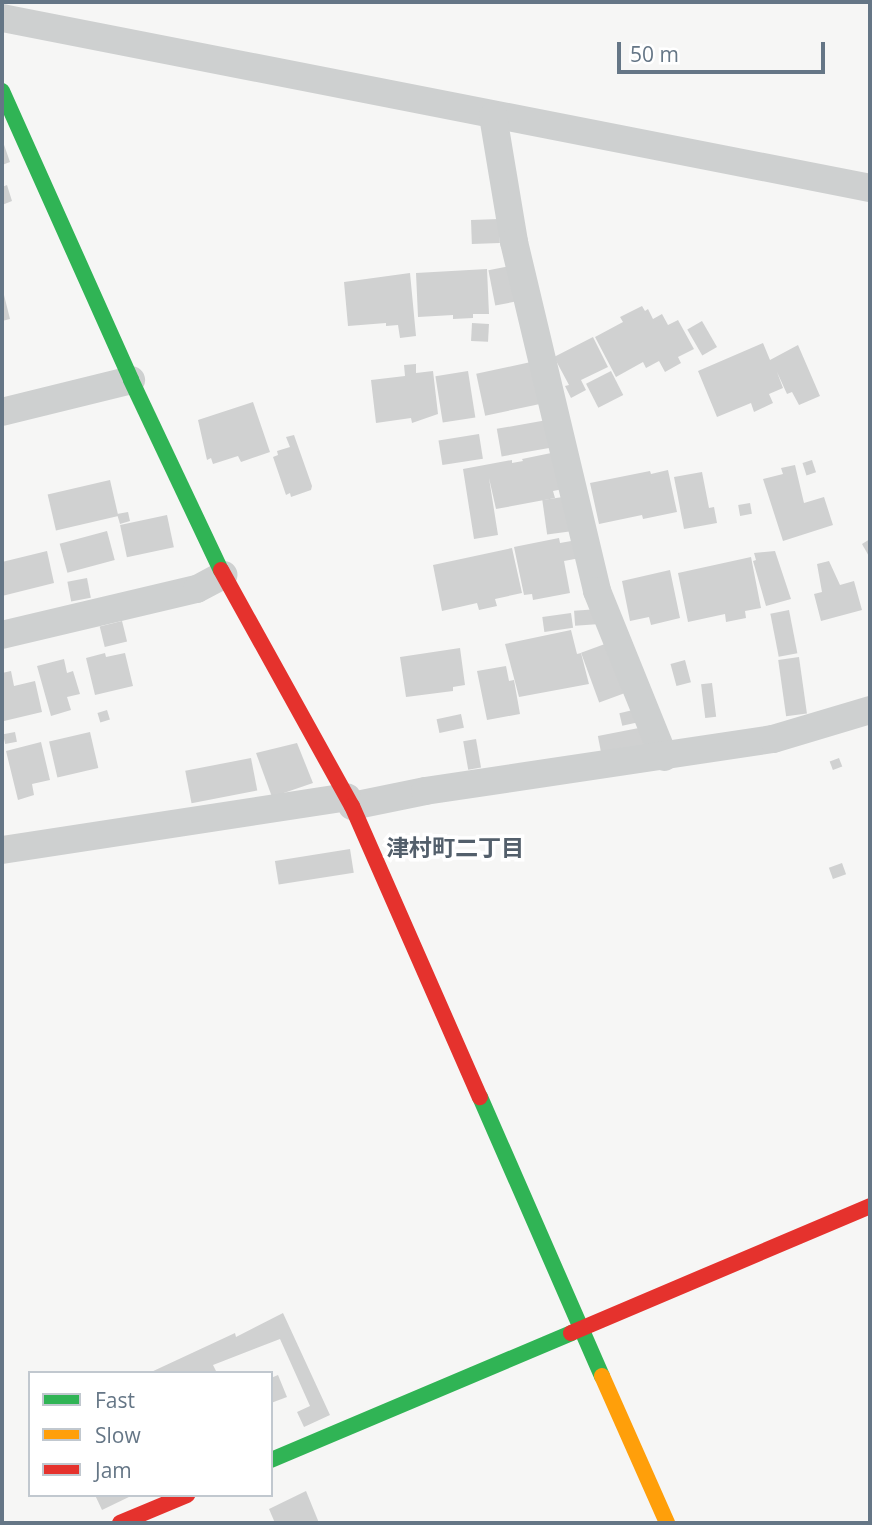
<!DOCTYPE html>
<html>
<head>
<meta charset="utf-8">
<style>
  body { margin:0 }
  #map { position:relative; width:872px; height:1525px; overflow:hidden; background:#f6f6f5; font-family:"Open Sans","Noto Sans JP",sans-serif }
  div>[style] { position:absolute }
  [style*='--x'] { left:calc(var(--x)*1px); top:calc(var(--y)*1px); width:calc(var(--w)*1px); rotate:calc(var(--a)*1deg) }
  .building>* { inset:0; background:#d0d1d1; transform-origin:0 0 }
  .street>* { height:28px; margin:-14px; padding:0 14px; transform-origin:14px; border-radius:14px; background:#ced0d0 }
  .fast>* { height:16px; margin:-8px; padding:0 8px; transform-origin:8px; border-radius:8px; background:#30b455 }
  .slow>* { height:16px; margin:-8px; padding:0 8px; transform-origin:8px; border-radius:8px; background:#ff9f0a }
  .jam>* { height:16px; margin:-8px; padding:0 8px; transform-origin:8px; border-radius:8px; background:#e5322d }
  span { translate:-50% -50%; white-space:nowrap; text-align:center; line-height:1.15; -webkit-text-stroke:7px #fff; paint-order:stroke }
  .neighbourhood-label { font-size:23px; color:#535f6b; font-weight:700 }
  .frame { position:absolute; inset:0; border:4px solid #657686; pointer-events:none }
  .legend { position:absolute; left:28px; top:1371px; width:245px; height:126px; box-sizing:border-box; background:#fff; border:2px solid #c1c8cf; margin:0; padding:9px 12px; list-style:none; font-size:21px; color:#657686 }
  .legend li { display:flex; align-items:center; gap:14px; height:35px }
  .legend b { width:35px; border:2px solid #c1c8cf }
  .scale { position:absolute; left:617px; top:42px; width:208px; height:32px; box-sizing:border-box; border:4px solid #657686; border-top:0; padding-left:9px; font-size:21px; line-height:24px; white-space:nowrap; color:#657686; -webkit-text-stroke:5px #fff; paint-order:stroke }
</style>
</head>
<body>
<div id="map">
  <div class="building">
    <i style="clip-path:polygon(2px 139px,10px 162px,2px 165px)"></i>
    <i style="clip-path:polygon(7px 185px,12px 201px,2px 205px,2px 187px)"></i>
    <i style="left:499px;top:219px;width:24px;height:28px;rotate:88deg"></i>
    <i style="left:510px;top:266px;width:36px;height:22px;rotate:79deg"></i>
    <i style="clip-path:polygon(487px 269px,489px 314px,473px 314px,473px 318px,453px 319px,453px 315px,418px 317px,416px 273px)"></i>
    <i style="clip-path:polygon(410px 273px,416px 336px,400px 338px,398px 325px,386px 326px,386px 323px,348px 326px,344px 282px)"></i>
    <i style="clip-path:polygon(2px 287px,10px 319px,2px 321px)"></i>
    <i style="clip-path:polygon(642px 306px,645px 311px,648px 309px,653px 319px,662px 314px,668px 325px,678px 320px,694px 349px,678px 357px,681px 363px,665px 372px,659px 361px,646px 368px,643px 362px,616px 377px,595px 337px,623px 322px,620px 317px)"></i>
    <i style="left:702px;top:321px;width:30px;height:17px;rotate:60deg"></i>
    <i style="left:472px;top:323px;width:17px;height:18px;rotate:3deg"></i>
    <i style="clip-path:polygon(593px 337px,608px 367px,581px 380px,586px 390px,571px 398px,565px 386px,569px 385px,554px 357px)"></i>
    <i style="clip-path:polygon(763px 343px,770px 360px,798px 345px,820px 396px,799px 405px,792px 392px,787px 394px,777px 372px,783px 388px,769px 394px,773px 403px,754px 412px,751px 403px,717px 417px,698px 371px)"></i>
    <i style="left:531px;top:362px;width:43px;height:56px;rotate:78deg"></i>
    <i style="clip-path:polygon(416px 364px,416px 373px,433px 371px,438px 414px,412px 423px,411px 418px,376px 423px,371px 380px,405px 376px,404px 365px)"></i>
    <i style="left:468px;top:371px;width:47px;height:33px;rotate:81deg"></i>
    <i style="left:611px;top:371px;width:27px;height:28px;rotate:63deg"></i>
    <i style="clip-path:polygon(253px 402px,270px 452px,241px 462px,238px 456px,213px 464px,211px 458px,207px 460px,198px 420px)"></i>
    <i style="left:547px;top:420px;width:28px;height:51px;rotate:80deg"></i>
    <i style="left:479px;top:434px;width:25px;height:41px;rotate:81deg"></i>
    <i style="clip-path:polygon(294px 435px,312px 486px,311px 490px,291px 497px,290px 493px,286px 495px,273px 457px,278px 455px,277px 451px,290px 447px,286px 437px)"></i>
    <i style="clip-path:polygon(556px 452px,563px 489px,553px 491px,555px 498px,496px 509px,489px 478px,498px 535px,474px 539px,463px 469px,512px 460px,512px 463px,523px 461px,522px 459px)"></i>
    <i style="left:812px;top:460px;width:13px;height:10px;rotate:72deg"></i>
    <i style="clip-path:polygon(795px 465px,804px 503px,824px 497px,833px 525px,783px 541px,763px 479px,783px 474px,781px 468px)"></i>
    <i style="clip-path:polygon(668px 470px,677px 512px,643px 519px,642px 515px,599px 524px,590px 483px,650px 471px,651px 474px)"></i>
    <i style="clip-path:polygon(702px 472px,709px 508px,714px 507px,717px 523px,684px 529px,674px 477px)"></i>
    <i style="left:110px;top:480px;width:37px;height:64px;rotate:77deg"></i>
    <i style="left:570px;top:496px;width:35px;height:28px;rotate:82deg"></i>
    <i style="left:750px;top:503px;width:11px;height:12px;rotate:80deg"></i>
    <i style="clip-path:polygon(128px 512px,130px 521px,120px 524px,117px 514px)"></i>
    <i style="left:167px;top:515px;width:33px;height:48px;rotate:78deg"></i>
    <i style="left:107px;top:531px;width:30px;height:49px;rotate:75deg"></i>
    <i style="clip-path:polygon(559px 538px,560px 543px,577px 540px,580px 558px,564px 561px,570px 593px,533px 600px,532px 594px,524px 595px,514px 547px)"></i>
    <i style="clip-path:polygon(870px 539px,870px 558px,862px 544px)"></i>
    <i style="clip-path:polygon(512px 548px,522px 593px,495px 599px,497px 606px,479px 610px,477px 603px,442px 611px,433px 565px)"></i>
    <i style="clip-path:polygon(47px 551px,54px 583px,2px 596px,2px 562px)"></i>
    <i style="clip-path:polygon(775px 551px,791px 599px,766px 606px,753px 561px,756px 560px,754px 553px)"></i>
    <i style="clip-path:polygon(751px 557px,761px 608px,745px 611px,746px 618px,726px 622px,725px 614px,688px 622px,678px 573px)"></i>
    <i style="clip-path:polygon(829px 561px,840px 585px,854px 581px,862px 610px,821px 621px,814px 594px,822px 592px,817px 564px)"></i>
    <i style="clip-path:polygon(670px 570px,680px 618px,651px 625px,649px 617px,630px 621px,622px 581px)"></i>
    <i style="left:87px;top:578px;width:20px;height:20px;rotate:79deg"></i>
    <i style="left:599px;top:609px;width:15px;height:25px;rotate:86deg"></i>
    <i style="left:789px;top:610px;width:44px;height:19px;rotate:79deg"></i>
    <i style="left:571px;top:613px;width:15px;height:29px;rotate:82deg"></i>
    <i style="left:122px;top:621px;width:21px;height:23px;rotate:76deg"></i>
    <i style="clip-path:polygon(571px 630px,577px 654px,581px 653px,589px 684px,519px 697px,505px 644px)"></i>
    <i style="left:613px;top:641px;width:53px;height:34px;rotate:70deg"></i>
    <i style="clip-path:polygon(460px 648px,465px 685px,453px 687px,453px 691px,406px 697px,400px 657px)"></i>
    <i style="clip-path:polygon(105px 653px,106px 657px,125px 653px,133px 686px,95px 695px,86px 658px)"></i>
    <i style="left:799px;top:657px;width:57px;height:21px;rotate:82deg"></i>
    <i style="clip-path:polygon(64px 659px,67px 673px,73px 671px,80px 694px,67px 697px,71px 710px,51px 716px,37px 666px)"></i>
    <i style="left:685px;top:660px;width:23px;height:15px;rotate:75deg"></i>
    <i style="clip-path:polygon(506px 666px,509px 681px,514px 680px,520px 714px,487px 720px,477px 671px)"></i>
    <i style="clip-path:polygon(11px 671px,14px 686px,35px 681px,42px 712px,4px 721px,2px 673px)"></i>
    <i style="left:712px;top:683px;width:34px;height:11px;rotate:83deg"></i>
    <i style="left:107px;top:710px;width:10px;height:10px;rotate:73deg"></i>
    <i style="left:633px;top:710px;width:13px;height:14px;rotate:77deg"></i>
    <i style="left:461px;top:714px;width:14px;height:25px;rotate:78deg"></i>
    <i style="left:644px;top:727px;width:25px;height:47px;rotate:79deg"></i>
    <i style="left:15px;top:732px;width:10px;height:12px;rotate:79deg"></i>
    <i style="left:90px;top:732px;width:37px;height:42px;rotate:77deg"></i>
    <i style="left:476px;top:739px;width:29px;height:13px;rotate:80deg"></i>
    <i style="clip-path:polygon(41px 742px,50px 780px,32px 784px,34px 795px,18px 800px,6px 751px)"></i>
    <i style="clip-path:polygon(297px 743px,313px 783px,272px 797px,256px 753px)"></i>
    <i style="left:251px;top:758px;width:33px;height:67px;rotate:79deg"></i>
    <i style="left:839px;top:758px;width:9px;height:10px;rotate:69deg"></i>
    <i style="left:350px;top:849px;width:24px;height:76px;rotate:81deg"></i>
    <i style="left:842px;top:863px;width:12px;height:14px;rotate:70deg"></i>
    <i style="clip-path:polygon(283px 1313px,330px 1415px,304px 1427px,297px 1412px,310px 1406px,280px 1339px,213px 1365px,217px 1373px,149px 1373px,235px 1333px,236px 1337px)"></i>
    <i style="clip-path:polygon(278px 1375px,287px 1397px,271px 1403px,271px 1378px)"></i>
    <i style="clip-path:polygon(306px 1491px,319px 1523px,275px 1523px,269px 1509px)"></i>
    <i style="clip-path:polygon(95px 1495px,133px 1495px,102px 1510px)"></i>
  </div>
  <div class="street">
    <i style="--x:2;--y:18;--w:884;--a:11.08"></i>
    <i style="--x:493;--y:116;--w:128;--a:80.5"></i>
    <i style="--x:514;--y:242;--w:359;--a:76.6"></i>
    <i style="--x:597;--y:591;--w:179;--a:68"></i>
    <i style="--x:2;--y:412;--w:133;--a:-13.9"></i>
    <i style="--x:2;--y:635;--w:200;--a:-13.3"></i>
    <i style="--x:197;--y:589;--w:30;--a:-28"></i>
    <i style="--x:352;--y:806;--w:75;--a:-11.6"></i>
    <i style="--x:425;--y:791;--w:352;--a:-8.5"></i>
    <i style="--x:773;--y:739;--w:101;--a:-16.6"></i>
    <i style="--x:2;--y:850;--w:349;--a:-8.7"></i>
  </div>
  <div class="fast">
    <i style="--x:2;--y:91;--w:316;--a:65.9"></i>
    <i style="--x:131;--y:380;--w:210;--a:64.7"></i>
    <i style="--x:480;--y:1097;--w:305;--a:66.4"></i>
    <i style="--x:271;--y:1460;--w:326;--a:-22.9"></i>
  </div>
  <div class="slow">
    <i style="--x:602;--y:1376;--w:161;--a:66.1"></i>
  </div>
  <div class="jam">
    <i style="--x:221;--y:570;--w:270;--a:61"></i>
    <i style="--x:352;--y:806;--w:318;--a:66.3"></i>
    <i style="--x:571;--y:1333;--w:325;--a:-23"></i>
    <i style="--x:120;--y:1523;--w:73;--a:-22.7"></i>
  </div>
  <div class="neighbourhood-label">
    <span style="left:455px;top:847px">津村町二丁目</span>
  </div>
  <div class="frame"></div>
  <ul class="legend">
  <li><b style="height:9px;background:#30b455"></b>Fast</li>
  <li><b style="height:9px;background:#ff9f0a"></b>Slow</li>
  <li><b style="height:9px;background:#e5322d"></b>Jam</li>
  </ul>
  <div class="scale">50 m</div>
</div>
</body>
</html>
